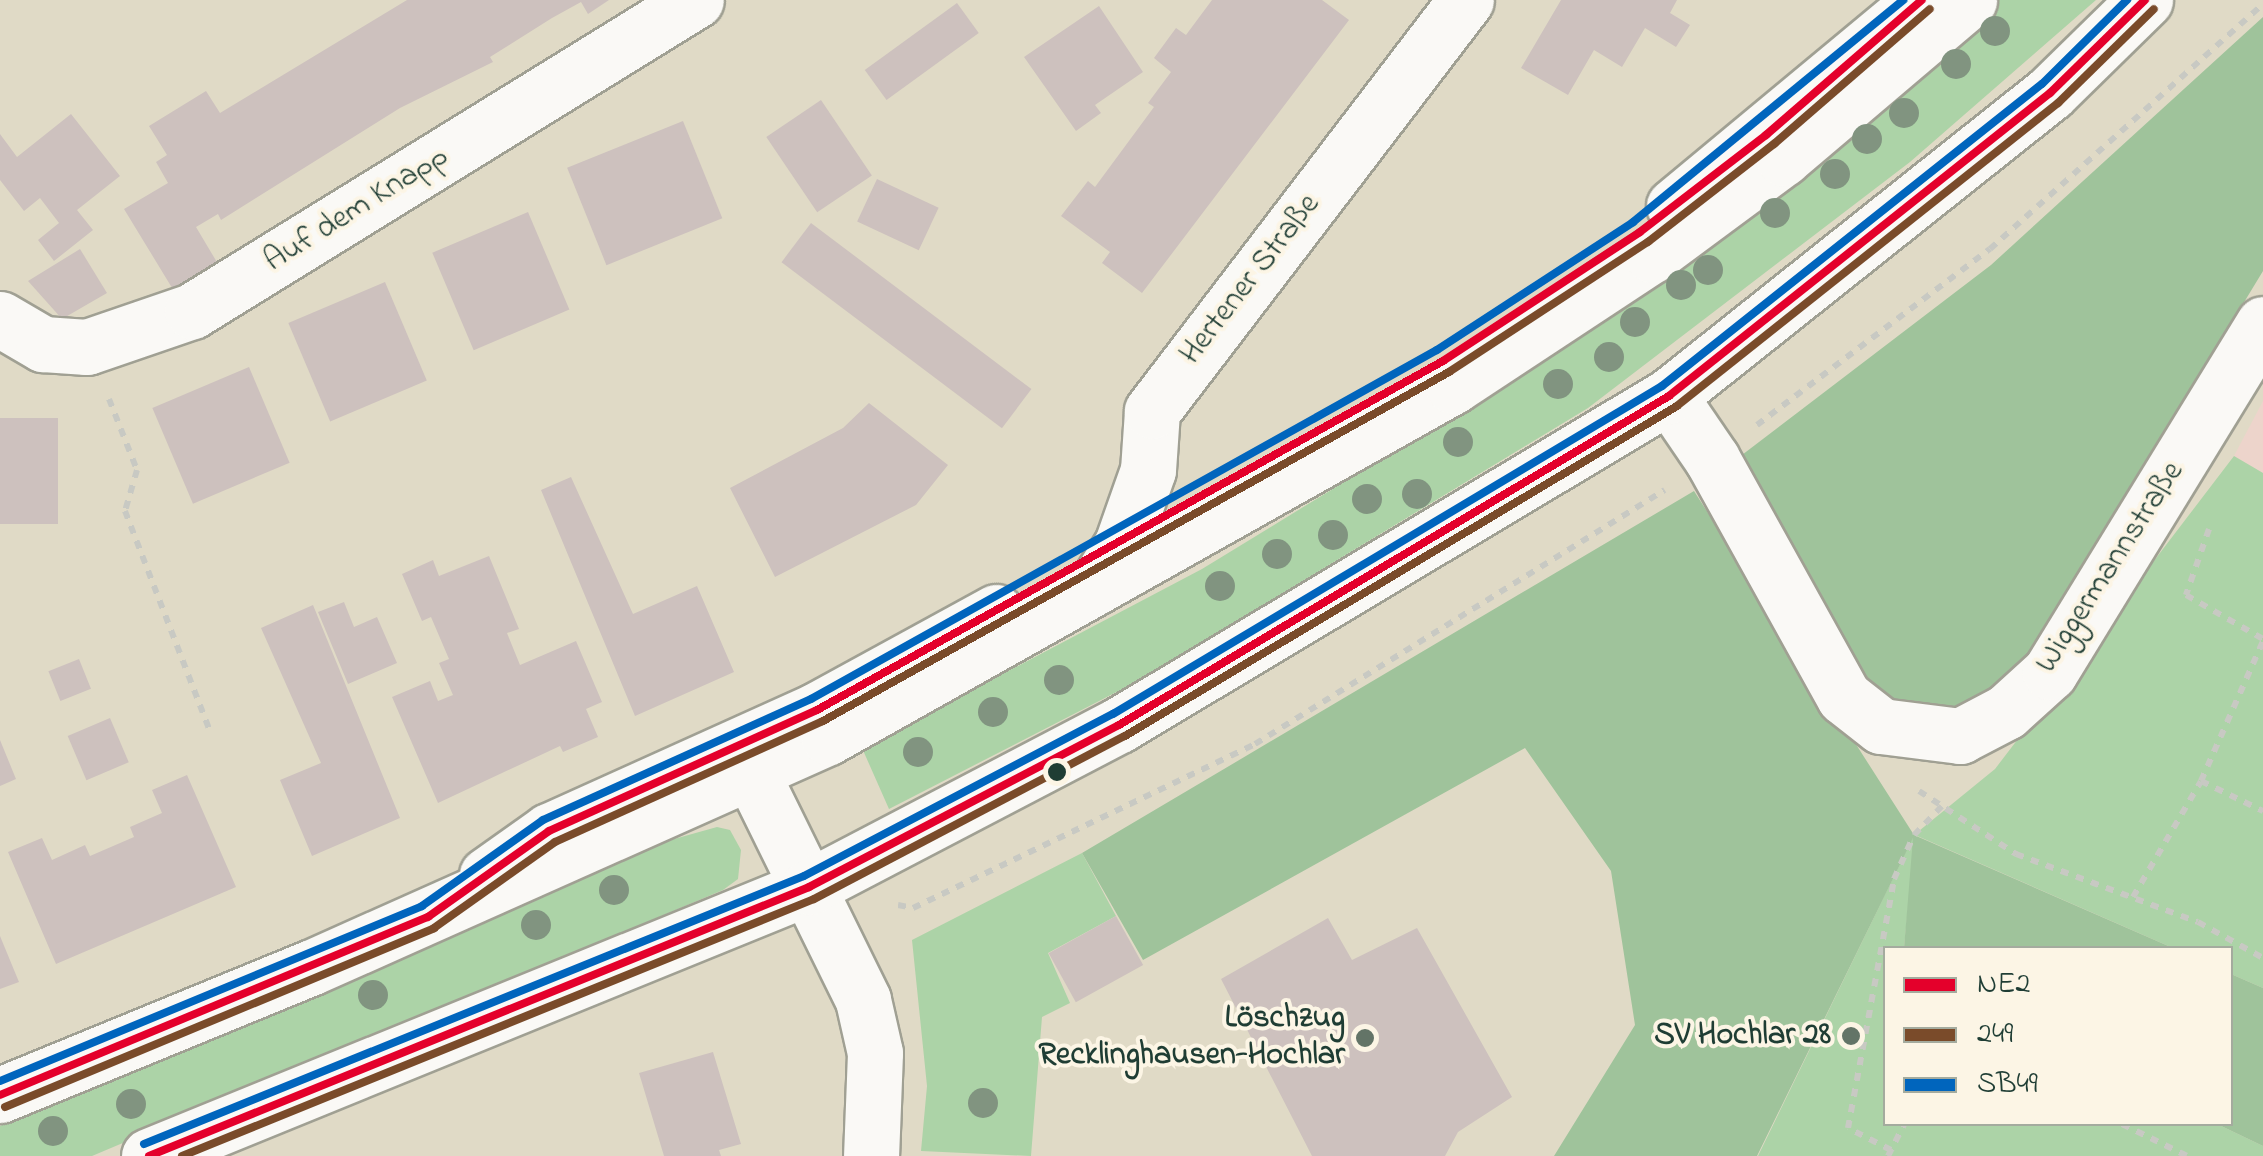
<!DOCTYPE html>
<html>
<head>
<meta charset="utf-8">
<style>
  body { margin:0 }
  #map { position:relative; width:2263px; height:1156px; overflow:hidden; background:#e0dac6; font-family:"Indie Flower",sans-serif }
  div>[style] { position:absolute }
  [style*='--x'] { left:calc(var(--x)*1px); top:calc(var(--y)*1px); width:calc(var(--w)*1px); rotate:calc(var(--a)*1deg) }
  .built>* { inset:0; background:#edd4cb }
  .green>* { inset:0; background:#acd3a7 }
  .forest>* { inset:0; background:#9fc39b }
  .building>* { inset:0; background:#cdc1be; transform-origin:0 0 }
  .path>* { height:6px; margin-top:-3px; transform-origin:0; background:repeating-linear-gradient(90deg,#c8c9c3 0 8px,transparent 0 16px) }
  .roads { filter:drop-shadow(2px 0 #a0a093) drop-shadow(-2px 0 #a0a093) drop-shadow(0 2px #a0a093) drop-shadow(0 -2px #a0a093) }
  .minor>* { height:55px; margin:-27.5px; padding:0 27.5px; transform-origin:27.5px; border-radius:27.5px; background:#faf9f6 }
  .major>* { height:55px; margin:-27.5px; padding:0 27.5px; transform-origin:27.5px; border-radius:27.5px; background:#faf9f6 }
  .bus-1>* { height:8px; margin:-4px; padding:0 4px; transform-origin:4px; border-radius:4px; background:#e4002b }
  .bus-2>* { height:8px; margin:-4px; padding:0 4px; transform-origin:4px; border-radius:4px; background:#7a4b2a }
  .bus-3>* { height:8px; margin:-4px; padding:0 4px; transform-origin:4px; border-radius:4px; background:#0065bd }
  .trees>* { width:30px; height:30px; margin:-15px; border-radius:50%; background:#819480 }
  .dots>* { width:28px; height:28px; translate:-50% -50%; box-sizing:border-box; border:5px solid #fcf5e5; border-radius:50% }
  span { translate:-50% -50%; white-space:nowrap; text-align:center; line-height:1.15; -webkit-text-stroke:8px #fcf5e5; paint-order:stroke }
  .street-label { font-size:32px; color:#1f3d34 }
  .poi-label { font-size:32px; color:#1f3d34; font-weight:700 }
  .right { translate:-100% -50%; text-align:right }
  .legend { position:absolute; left:1883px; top:946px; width:350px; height:180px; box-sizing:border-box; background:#fcf5e5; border:2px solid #a4ab9e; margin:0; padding:12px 18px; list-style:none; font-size:30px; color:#1f3d34 }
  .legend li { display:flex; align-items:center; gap:20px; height:50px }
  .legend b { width:50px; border:2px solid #a4ab9e }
</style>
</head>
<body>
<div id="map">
  <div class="built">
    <i style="clip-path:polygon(2263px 401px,2263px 473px,2234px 456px)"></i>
  </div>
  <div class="green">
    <i style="clip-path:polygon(1991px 0,2096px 0,1910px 162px,1588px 408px,1136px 682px,889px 809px,862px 748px,1202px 569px,1488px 394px)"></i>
    <i style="clip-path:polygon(2234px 456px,2263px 473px,2263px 988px,2231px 974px,2230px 948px,2173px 948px,1915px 835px,1904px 948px,1886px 948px,1886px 1124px,2217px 1124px,2263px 1146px,2263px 1156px,1758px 1156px,1914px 835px,1995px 769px)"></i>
    <i style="clip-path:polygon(717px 827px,730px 830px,741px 850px,738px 879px,723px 890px,92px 1156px,0 1156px,0 1126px,667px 841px)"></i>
    <i style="clip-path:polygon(1082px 853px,1116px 916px,1048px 953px,1070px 1003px,1042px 1017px,1031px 1156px,921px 1151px,927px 1086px,912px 940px)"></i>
  </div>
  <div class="forest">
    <i style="clip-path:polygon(2263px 17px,2263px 271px,2033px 650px,1979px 703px,1945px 712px,1904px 705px,1868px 683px,1738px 458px,1991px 265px)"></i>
    <i style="clip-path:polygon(1694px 491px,1914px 835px,2173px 948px,1904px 948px,1913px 838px,1757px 1156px,1554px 1156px,1635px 1025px,1611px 871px,1525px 748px,1143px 960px,1082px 853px)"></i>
    <i style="clip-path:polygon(2231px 974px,2263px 988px,2263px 1146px,2217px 1124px,2230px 1124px)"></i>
  </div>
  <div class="building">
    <i style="clip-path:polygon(407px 0,609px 0,588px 14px,581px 2px,552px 18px,490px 57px,493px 62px,400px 108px,221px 220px,218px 214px,196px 227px,221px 269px,177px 296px,124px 209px,168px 183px,156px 162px,167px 155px,149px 126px,206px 91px,220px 113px)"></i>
    <i style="clip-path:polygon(1212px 0,1322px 0,1349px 20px,1142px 293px,1102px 263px,1110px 252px,1061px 216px,1088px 181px,1095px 187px,1154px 107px,1148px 103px,1171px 72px,1154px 58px,1176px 28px,1186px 35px)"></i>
    <i style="clip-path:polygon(1561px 0,1677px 0,1670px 13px,1690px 25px,1676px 47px,1645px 28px,1622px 67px,1594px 50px,1568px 95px,1521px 68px)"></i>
    <i style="left:957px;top:3px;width:37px;height:114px;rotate:54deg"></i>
    <i style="clip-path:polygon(1099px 6px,1143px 72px,1095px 105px,1101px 113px,1076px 131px,1024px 57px)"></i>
    <i style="left:821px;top:100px;width:91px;height:66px;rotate:56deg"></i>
    <i style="clip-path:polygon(71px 114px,120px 176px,77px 210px,93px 230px,54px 261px,38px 240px,59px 223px,40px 198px,24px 211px,0 180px,0 134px,17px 157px)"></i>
    <i style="left:683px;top:121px;width:105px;height:125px;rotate:68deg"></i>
    <i style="left:877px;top:179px;width:68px;height:47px;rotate:25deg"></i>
    <i style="left:528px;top:212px;width:106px;height:104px;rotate:67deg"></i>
    <i style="left:811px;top:223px;width:276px;height:49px;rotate:37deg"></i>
    <i style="clip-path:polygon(80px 249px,107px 293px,62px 319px,28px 281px)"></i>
    <i style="left:385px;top:282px;width:107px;height:105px;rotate:67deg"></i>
    <i style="left:249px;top:367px;width:104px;height:105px;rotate:67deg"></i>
    <i style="clip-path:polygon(869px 403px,948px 465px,916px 505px,775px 577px,730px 488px,843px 428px)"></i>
    <i style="left:0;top:418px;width:58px;height:106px"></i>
    <i style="clip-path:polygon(571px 477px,633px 614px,697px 586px,734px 672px,635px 716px,541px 490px)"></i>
    <i style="clip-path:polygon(489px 556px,519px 629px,507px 633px,520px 665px,576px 641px,602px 702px,586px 709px,598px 737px,563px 752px,560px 746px,438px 803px,392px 697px,430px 681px,438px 701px,453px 695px,439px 663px,449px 659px,431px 617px,422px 621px,402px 574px,433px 560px,439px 576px)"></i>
    <i style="clip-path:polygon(344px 602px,354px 627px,377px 617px,397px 663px,348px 684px,318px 612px)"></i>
    <i style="clip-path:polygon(313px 605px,400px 818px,312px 856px,280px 780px,321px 763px,261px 628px)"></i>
    <i style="left:79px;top:659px;width:32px;height:33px;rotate:68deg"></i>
    <i style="left:110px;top:718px;width:48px;height:46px;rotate:67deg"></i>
    <i style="clip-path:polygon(0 740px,16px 779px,0 786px)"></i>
    <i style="clip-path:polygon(187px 775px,236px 887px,56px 964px,8px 852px,42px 838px,52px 860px,85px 845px,90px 856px,134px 837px,130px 827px,162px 813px,152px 790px)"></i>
    <i style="left:1116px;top:916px;width:56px;height:77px;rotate:61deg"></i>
    <i style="clip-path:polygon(1328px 918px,1352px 960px,1417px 928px,1512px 1097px,1458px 1132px,1445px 1156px,1312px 1156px,1221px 979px)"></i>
    <i style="clip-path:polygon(0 936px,19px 982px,0 989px)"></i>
    <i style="clip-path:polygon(713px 1052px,741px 1144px,719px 1150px,721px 1156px,664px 1156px,639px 1073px)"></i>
  </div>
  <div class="path">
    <i style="--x:109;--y:399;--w:76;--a:68.5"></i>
    <i style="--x:137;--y:470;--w:43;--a:106.3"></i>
    <i style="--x:125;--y:511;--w:236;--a:68.9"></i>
    <i style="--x:1757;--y:425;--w:292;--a:-37.1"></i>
    <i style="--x:1990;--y:249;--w:367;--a:-41.9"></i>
    <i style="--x:2209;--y:529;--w:70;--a:109.2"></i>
    <i style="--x:2186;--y:595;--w:89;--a:29.7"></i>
    <i style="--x:2201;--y:781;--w:153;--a:-66.1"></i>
    <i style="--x:1919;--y:791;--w:116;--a:33"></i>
    <i style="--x:2016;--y:854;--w:194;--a:20.5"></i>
    <i style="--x:2198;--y:922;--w:74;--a:29"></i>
    <i style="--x:2133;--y:897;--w:134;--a:-59.6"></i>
    <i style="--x:2201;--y:781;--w:69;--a:25.8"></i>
    <i style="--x:898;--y:905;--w:15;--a:11"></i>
    <i style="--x:913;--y:908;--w:379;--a:-25.6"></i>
    <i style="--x:1255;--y:744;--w:482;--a:-31.8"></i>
    <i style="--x:2122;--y:1124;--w:72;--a:26.2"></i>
    <i style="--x:1891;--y:1150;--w:48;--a:-152.9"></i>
    <i style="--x:1848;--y:1128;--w:253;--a:-79.5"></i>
    <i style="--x:1894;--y:879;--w:48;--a:-65.6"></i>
    <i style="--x:1914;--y:835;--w:40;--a:-46"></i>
    <i style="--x:1888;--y:1156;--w:36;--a:-63"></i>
  </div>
  <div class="roads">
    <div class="minor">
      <i style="--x:1674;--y:206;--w:322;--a:-39.7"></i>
      <i style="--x:0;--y:319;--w:50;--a:30.2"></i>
      <i style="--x:43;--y:344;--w:44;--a:3.9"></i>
      <i style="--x:87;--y:347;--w:111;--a:-18.9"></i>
      <i style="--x:192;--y:311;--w:592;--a:-31.68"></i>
      <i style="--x:1669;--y:396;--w:76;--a:55.7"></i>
      <i style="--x:1712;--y:459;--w:272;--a:61"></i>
      <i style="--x:1844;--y:697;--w:47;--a:38.1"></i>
      <i style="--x:1881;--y:726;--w:80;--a:7.2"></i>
      <i style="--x:1960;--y:736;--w:52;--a:-27.6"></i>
      <i style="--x:2006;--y:712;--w:59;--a:-42.3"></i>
      <i style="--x:2050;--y:672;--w:408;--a:-58.5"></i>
      <i style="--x:1095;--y:587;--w:51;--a:-57.9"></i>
      <i style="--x:1122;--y:544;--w:78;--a:-70.6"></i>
      <i style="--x:1148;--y:470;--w:59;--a:-86.1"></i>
      <i style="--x:1152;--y:411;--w:517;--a:-52.62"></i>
      <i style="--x:751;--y:772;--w:254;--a:63.8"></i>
      <i style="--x:863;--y:1000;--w:54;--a:77.2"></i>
      <i style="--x:875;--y:1053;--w:103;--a:92.2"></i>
      <i style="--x:487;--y:875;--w:76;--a:-35.4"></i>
      <i style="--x:549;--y:831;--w:294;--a:-24.3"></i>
      <i style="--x:817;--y:710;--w:204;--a:-28.7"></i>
    </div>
    <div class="major">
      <i style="--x:0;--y:1095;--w:335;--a:-22.3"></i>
      <i style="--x:310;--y:968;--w:567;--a:-24.03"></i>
      <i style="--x:828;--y:737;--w:717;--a:-29.32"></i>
      <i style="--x:1453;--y:386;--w:238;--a:-33.4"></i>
      <i style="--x:1652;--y:255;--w:163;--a:-36.5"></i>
      <i style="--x:1783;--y:158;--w:244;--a:-40.3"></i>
      <i style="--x:149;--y:1156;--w:713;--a:-22.17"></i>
      <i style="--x:809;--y:887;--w:350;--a:-27.6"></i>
      <i style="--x:1119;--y:725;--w:641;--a:-30.89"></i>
      <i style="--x:1669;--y:396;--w:487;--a:-38.5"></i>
      <i style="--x:2050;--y:93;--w:133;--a:-44.4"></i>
    </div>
  </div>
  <div class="bus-1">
    <i style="--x:0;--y:1095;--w:464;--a:-22.6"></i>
    <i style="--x:428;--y:917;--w:148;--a:-35.4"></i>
    <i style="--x:549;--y:831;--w:294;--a:-24.3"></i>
    <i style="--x:817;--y:710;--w:717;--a:-29.14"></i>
    <i style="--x:1443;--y:361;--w:235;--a:-33.2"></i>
    <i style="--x:1640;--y:232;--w:159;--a:-37.6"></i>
    <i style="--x:1766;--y:135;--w:206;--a:-40.9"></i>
    <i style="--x:149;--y:1156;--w:713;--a:-22.17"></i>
    <i style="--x:809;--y:887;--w:350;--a:-27.6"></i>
    <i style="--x:1119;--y:725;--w:641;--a:-30.89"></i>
    <i style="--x:1669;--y:396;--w:487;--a:-38.5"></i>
    <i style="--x:2050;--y:93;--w:133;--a:-44.4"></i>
  </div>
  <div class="bus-2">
    <i style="--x:5;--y:1107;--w:465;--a:-22.6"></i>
    <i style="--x:434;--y:928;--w:148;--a:-35.4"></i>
    <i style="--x:555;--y:842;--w:294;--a:-24.3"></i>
    <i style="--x:823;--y:721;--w:717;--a:-29.14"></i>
    <i style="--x:1449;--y:372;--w:238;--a:-33.2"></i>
    <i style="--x:1648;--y:242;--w:160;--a:-37.9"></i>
    <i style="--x:1774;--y:144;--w:206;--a:-40.9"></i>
    <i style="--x:182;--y:1156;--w:682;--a:-22.13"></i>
    <i style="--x:814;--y:899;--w:351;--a:-27.7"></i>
    <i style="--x:1125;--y:736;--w:643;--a:-30.87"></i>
    <i style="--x:1677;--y:406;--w:487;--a:-38.5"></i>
    <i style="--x:2058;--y:103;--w:134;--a:-44.4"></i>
  </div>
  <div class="bus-3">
    <i style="--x:0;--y:1081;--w:457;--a:-22.5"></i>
    <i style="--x:422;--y:906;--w:148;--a:-35.4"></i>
    <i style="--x:543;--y:820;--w:294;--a:-24.3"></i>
    <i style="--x:811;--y:699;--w:717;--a:-29.14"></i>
    <i style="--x:1437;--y:350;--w:234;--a:-33.1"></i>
    <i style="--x:1633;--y:222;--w:350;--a:-39.4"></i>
    <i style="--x:144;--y:1144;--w:712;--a:-22.1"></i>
    <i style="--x:804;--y:876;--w:349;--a:-27.7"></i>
    <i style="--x:1113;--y:714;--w:640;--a:-30.86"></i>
    <i style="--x:1662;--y:386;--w:485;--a:-38.5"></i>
    <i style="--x:2042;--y:84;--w:120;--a:-44.7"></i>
  </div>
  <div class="trees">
    <i style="left:1995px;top:31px"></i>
    <i style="left:1956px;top:64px"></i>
    <i style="left:1904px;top:113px"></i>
    <i style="left:1867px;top:139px"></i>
    <i style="left:1835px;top:174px"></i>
    <i style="left:1775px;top:213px"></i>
    <i style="left:1708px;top:270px"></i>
    <i style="left:1681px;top:285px"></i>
    <i style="left:1635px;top:322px"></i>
    <i style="left:1609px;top:357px"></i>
    <i style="left:1558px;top:384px"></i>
    <i style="left:1458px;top:442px"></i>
    <i style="left:1417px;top:494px"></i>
    <i style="left:1367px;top:499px"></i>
    <i style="left:1333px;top:535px"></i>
    <i style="left:1277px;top:554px"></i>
    <i style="left:1220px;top:586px"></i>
    <i style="left:1059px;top:680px"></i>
    <i style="left:993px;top:712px"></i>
    <i style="left:918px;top:752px"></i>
    <i style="left:614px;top:890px"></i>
    <i style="left:536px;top:925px"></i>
    <i style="left:373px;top:995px"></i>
    <i style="left:983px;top:1103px"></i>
    <i style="left:131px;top:1104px"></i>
    <i style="left:53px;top:1131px"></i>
  </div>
  <div class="dots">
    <i style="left:1057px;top:772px;background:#1f3d34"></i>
    <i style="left:1851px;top:1036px;background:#637467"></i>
    <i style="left:1365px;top:1038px;background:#637467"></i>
  </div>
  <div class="street-label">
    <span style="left:357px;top:210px;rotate:-32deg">Auf dem Knapp</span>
    <span style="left:1251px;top:280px;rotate:-52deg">Hertener Straße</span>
    <span style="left:2111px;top:568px;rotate:-57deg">Wiggermannstraße</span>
  </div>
  <div class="poi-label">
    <span class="right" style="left:1345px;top:1038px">Löschzug<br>Recklinghausen-Hochlar</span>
    <span class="right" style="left:1831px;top:1036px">SV Hochlar 28</span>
  </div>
  <ul class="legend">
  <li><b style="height:12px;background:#e4002b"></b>NE2</li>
  <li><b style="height:12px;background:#7a4b2a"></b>249</li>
  <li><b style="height:12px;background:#0065bd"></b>SB49</li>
  </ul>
</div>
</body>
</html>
